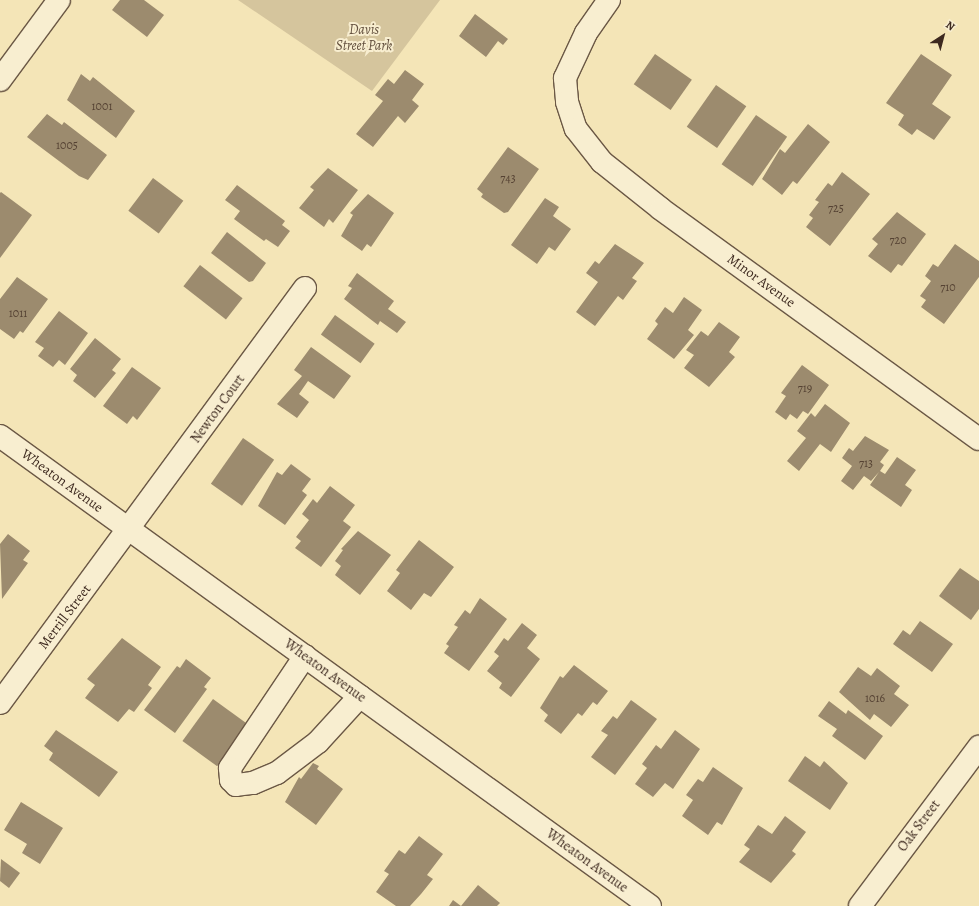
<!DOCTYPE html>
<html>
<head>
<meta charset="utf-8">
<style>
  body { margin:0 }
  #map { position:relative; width:979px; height:906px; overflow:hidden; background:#f4e5b7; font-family:Alegreya,serif }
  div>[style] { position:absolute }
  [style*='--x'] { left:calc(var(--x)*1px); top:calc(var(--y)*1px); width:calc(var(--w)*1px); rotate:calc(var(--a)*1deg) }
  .green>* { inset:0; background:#d5c59d }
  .building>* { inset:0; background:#9c8b6e; transform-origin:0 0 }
  .roads { filter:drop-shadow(1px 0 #6b5845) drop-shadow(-1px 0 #6b5845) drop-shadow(0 1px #6b5845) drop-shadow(0 -1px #6b5845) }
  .minor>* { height:22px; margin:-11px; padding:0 11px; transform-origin:11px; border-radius:11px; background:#f8eed0 }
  span { translate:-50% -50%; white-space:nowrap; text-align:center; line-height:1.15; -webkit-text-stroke:4px #f8eed0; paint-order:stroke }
  .number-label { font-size:12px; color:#554233 }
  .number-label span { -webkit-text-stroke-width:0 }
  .park-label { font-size:14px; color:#63503e; font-style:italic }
  .street-label { font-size:14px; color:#3d291f }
  .north { position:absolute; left:923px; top:16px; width:40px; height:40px; -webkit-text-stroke:3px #f8eed0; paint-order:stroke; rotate:36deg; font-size:11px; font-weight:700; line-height:16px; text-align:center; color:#3d291f }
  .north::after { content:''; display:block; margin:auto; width:14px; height:18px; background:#3d291f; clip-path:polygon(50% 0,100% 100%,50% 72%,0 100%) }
</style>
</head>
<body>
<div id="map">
  <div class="green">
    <i style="clip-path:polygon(238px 0,440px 0,372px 91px)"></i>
  </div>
  <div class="building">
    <i style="clip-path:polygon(120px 0,144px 0,164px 15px,147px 37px,112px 10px)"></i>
    <i style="clip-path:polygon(475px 14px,508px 39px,503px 45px,498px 41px,486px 57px,459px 36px)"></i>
    <i style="left:655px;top:54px;width:45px;height:37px;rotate:35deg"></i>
    <i style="clip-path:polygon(921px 54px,952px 75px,932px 104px,951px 117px,934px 140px,917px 129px,912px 135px,898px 125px,904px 115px,886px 103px)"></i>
    <i style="clip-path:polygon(405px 70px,424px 84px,412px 100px,419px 106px,405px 123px,398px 116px,373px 147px,356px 134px,383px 101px,375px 95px,388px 79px,394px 84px)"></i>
    <i style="clip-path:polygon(81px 74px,90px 81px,93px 77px,135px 111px,116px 138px,67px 100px)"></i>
    <i style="left:716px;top:85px;width:37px;height:51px;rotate:35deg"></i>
    <i style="clip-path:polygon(47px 114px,62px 125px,64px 122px,107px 155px,88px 180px,79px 176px,27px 137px)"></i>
    <i style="left:756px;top:115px;width:38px;height:60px;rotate:35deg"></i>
    <i style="clip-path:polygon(808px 124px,830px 142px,797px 184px,793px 181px,782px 195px,762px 179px,780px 149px,785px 153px)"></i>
    <i style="clip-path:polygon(508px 147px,539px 169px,508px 212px,504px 213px,481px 197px,483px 194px,477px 189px)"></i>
    <i style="clip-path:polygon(328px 168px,358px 190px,333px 223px,329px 219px,324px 227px,299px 208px,314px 190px,310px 187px)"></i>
    <i style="clip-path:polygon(842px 172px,870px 194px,830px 246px,806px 227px,813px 218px,809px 215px,819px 202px,815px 200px,828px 183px,832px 186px)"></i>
    <i style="left:153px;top:178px;width:38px;height:41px;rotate:37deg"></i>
    <i style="clip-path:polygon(237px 185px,285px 221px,282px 225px,290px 231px,278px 247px,266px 239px,264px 241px,234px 219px,240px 211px,225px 200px)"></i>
    <i style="clip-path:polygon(1px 192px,32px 215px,0 258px,0 193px)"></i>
    <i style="clip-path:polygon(368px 194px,394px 213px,371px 247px,367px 244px,362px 251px,341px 236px,353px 215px,350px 213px)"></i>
    <i style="clip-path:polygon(545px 198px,559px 207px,553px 216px,571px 229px,555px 251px,549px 247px,537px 264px,511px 245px)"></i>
    <i style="clip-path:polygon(897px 212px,926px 234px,902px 266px,898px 264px,891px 273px,868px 256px,878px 244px,872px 239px)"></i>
    <i style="clip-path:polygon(227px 232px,266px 263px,253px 281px,249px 282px,211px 253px)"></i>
    <i style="clip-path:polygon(615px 244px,644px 263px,632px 278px,637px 281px,623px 300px,618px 296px,595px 326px,576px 312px,598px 282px,586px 273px,595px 261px,599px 264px)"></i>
    <i style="clip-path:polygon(955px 244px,979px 261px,979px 277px,944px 324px,921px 307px,926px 300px,920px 296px,931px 281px,925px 276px,933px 264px,938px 267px)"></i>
    <i style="left:200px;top:265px;width:54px;height:27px;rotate:38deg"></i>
    <i style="clip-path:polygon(357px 273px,394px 301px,388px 309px,406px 322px,397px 333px,380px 321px,378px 325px,344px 299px,352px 288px,348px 286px)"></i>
    <i style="clip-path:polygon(17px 277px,48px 299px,23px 333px,20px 331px,14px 339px,0 329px,0 299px)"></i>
    <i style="clip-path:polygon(684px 297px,702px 310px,688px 330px,694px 335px,674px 359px,647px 339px,658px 324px,655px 321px,665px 307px,673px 313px)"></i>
    <i style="clip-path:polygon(59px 311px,88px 333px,65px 365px,59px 360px,53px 367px,38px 356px,44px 348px,35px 342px)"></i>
    <i style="left:335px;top:315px;width:49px;height:24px;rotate:36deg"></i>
    <i style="clip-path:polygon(719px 322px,740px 337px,729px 352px,735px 357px,709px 387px,684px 368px,694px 355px,686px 350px,701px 331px,708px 336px)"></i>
    <i style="clip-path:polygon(95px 338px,121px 359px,112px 370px,116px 373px,95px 398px,73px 381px,77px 375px,70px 369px)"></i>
    <i style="clip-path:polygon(311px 347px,351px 376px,334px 399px,308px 381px,299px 394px,309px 402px,297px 418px,277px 404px,302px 376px,294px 370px)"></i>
    <i style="clip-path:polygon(802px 365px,829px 385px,808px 414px,803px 411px,797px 419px,790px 414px,786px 420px,775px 412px,786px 396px,781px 393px)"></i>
    <i style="clip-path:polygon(132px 367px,161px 388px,137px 420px,133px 416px,127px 424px,103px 406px)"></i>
    <i style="clip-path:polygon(825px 404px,850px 423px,831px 452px,820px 444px,799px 471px,787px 461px,806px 438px,797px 431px,811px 413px,815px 417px)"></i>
    <i style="clip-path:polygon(865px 436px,889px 450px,880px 462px,884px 465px,880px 471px,885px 474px,897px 457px,916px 470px,905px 485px,912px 490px,901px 507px,870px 485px,879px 472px,871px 481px,864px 476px,853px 490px,841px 481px,852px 466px,842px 458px,849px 448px,853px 451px)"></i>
    <i style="left:243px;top:438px;width:38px;height:56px;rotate:35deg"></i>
    <i style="clip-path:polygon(291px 464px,311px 479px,302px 491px,307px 495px,285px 525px,258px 506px,277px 472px,282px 475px)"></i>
    <i style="clip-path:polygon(330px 486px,355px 505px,343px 521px,351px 527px,321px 567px,295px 548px,301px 541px,296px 537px,309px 520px,302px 514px,313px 499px,317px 503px)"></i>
    <i style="clip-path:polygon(358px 531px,391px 555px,360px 595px,335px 575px,341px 566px,335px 561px,343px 550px,341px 549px)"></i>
    <i style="clip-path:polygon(8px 534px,30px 551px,23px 560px,28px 563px,2px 599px,0 544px)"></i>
    <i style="clip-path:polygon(419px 540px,454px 567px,431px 597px,424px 593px,411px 610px,387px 591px,400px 573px,396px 570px)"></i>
    <i style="clip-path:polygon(960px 568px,979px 581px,979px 609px,971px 620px,939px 596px)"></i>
    <i style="clip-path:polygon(480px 598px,507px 619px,469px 671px,444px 653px,449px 646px,446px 644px,458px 627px,454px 625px,465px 610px,470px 614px)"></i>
    <i style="clip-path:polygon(920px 621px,953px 644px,932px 672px,893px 644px,903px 630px,910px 635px)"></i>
    <i style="clip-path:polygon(522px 623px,537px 635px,527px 648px,540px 659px,511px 697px,499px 688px,502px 683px,487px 671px,499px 656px,494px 652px,504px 638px,508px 641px)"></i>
    <i style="clip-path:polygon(122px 638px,161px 667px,148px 685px,152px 688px,134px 712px,129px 709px,118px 722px,85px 698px,95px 685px,87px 679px)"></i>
    <i style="clip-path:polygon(186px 659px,211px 678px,204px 687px,207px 689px,175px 733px,144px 710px,177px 666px,180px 668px)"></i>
    <i style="clip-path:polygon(574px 665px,608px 691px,597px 705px,593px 702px,582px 716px,578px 713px,561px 734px,544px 721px,548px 715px,540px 708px,560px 676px,563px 678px)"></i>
    <i style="clip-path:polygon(858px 667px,871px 676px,877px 668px,900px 686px,894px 694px,909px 705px,891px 727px,874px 714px,870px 720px,839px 692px)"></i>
    <i style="left:213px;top:699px;width:43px;height:52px;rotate:36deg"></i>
    <i style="clip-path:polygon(631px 700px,657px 719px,615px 775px,591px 757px,608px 735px,601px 731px,613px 716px,617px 719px)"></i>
    <i style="clip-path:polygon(829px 701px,846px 714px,848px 710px,883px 736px,865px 760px,832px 736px,837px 729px,818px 716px)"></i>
    <i style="clip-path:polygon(56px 730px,118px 772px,99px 797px,49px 760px,53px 753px,44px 746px)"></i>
    <i style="clip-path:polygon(675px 730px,700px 749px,673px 789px,665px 783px,653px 797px,635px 784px,647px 768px,642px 764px,656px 745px,661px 749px)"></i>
    <i style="clip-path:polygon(805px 756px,820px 767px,824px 761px,848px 783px,830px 810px,788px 781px)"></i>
    <i style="clip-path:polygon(313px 763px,319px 766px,317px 769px,343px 789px,316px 825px,285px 802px,299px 777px,301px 779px)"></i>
    <i style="clip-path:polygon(713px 767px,743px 788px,722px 825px,717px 822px,708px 835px,682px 816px,693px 800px,686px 795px,698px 779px,703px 782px)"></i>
    <i style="clip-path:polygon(21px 802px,63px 828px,40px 864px,22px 853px,27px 844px,4px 830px)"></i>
    <i style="clip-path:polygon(785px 816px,806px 832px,792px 851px,796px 854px,771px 883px,739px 862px,750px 849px,744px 845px,758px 825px,772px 834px)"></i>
    <i style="clip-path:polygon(419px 836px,443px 854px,427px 875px,433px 879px,421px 894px,410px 906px,396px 906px,376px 892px,389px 874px,384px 871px,399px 850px,405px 854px)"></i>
    <i style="clip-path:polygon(1px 859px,20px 873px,9px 888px,0 881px)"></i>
    <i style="clip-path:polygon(478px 885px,500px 903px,497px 906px,461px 906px)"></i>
    <i style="clip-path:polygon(453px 900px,461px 906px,449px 906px)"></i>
  </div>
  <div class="roads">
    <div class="minor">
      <i style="--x:609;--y:0;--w:40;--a:124.9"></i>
      <i style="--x:586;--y:33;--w:50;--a:115"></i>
      <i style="--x:565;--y:78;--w:24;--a:85"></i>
      <i style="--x:567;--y:102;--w:28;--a:72"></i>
      <i style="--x:576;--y:129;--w:42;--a:51.8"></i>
      <i style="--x:602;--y:162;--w:75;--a:38.5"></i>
      <i style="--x:661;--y:209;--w:392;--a:35.9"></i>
      <i style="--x:0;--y:80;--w:99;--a:-53.6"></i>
      <i style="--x:0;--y:436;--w:802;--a:35.87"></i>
      <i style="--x:305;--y:656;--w:135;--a:123.8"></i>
      <i style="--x:230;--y:768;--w:12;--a:85"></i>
      <i style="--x:231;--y:780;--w:7;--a:45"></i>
      <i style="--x:236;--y:785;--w:17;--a:-7"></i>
      <i style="--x:253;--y:783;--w:26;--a:-23"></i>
      <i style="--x:277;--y:773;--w:51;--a:-37.1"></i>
      <i style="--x:318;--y:742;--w:62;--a:-47.6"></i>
      <i style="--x:0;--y:703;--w:515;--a:-53.69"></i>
      <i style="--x:860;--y:906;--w:199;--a:-53.2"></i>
    </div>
  </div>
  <div class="number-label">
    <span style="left:102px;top:107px">1001</span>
    <span style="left:67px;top:146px">1005</span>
    <span style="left:508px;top:179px">743</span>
    <span style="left:836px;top:209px">725</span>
    <span style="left:898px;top:241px">720</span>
    <span style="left:948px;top:288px">710</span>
    <span style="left:18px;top:314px">1011</span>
    <span style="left:805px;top:389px">719</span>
    <span style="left:866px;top:464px">713</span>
    <span style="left:875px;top:699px">1016</span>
  </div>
  <div class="park-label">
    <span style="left:364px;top:38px">Davis<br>Street Park</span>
  </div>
  <div class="street-label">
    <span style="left:761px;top:281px;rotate:36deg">Minor Avenue</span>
    <span style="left:218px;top:409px;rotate:-54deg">Newton Court</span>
    <span style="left:62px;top:481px;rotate:36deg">Wheaton Avenue</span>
    <span style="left:65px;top:617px;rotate:-53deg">Merrill Street</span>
    <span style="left:325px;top:671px;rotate:36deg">Wheaton Avenue</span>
    <span style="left:919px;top:826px;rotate:-53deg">Oak Street</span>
    <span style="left:587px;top:861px;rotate:36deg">Wheaton Avenue</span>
  </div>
  <div class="north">N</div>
</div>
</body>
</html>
